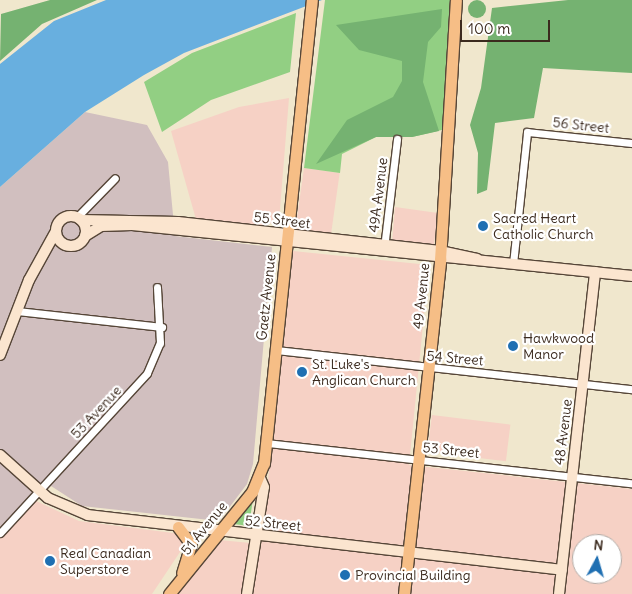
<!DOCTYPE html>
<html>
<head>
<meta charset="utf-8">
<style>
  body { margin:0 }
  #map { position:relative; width:632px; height:594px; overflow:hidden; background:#f0e7cd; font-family:Delius,sans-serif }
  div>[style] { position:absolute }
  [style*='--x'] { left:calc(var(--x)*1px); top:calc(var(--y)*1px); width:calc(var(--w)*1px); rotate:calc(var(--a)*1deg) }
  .built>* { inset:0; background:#f6d1c5; transform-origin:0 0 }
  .industrial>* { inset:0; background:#d1bfbf }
  .green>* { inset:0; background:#92cf83 }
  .forest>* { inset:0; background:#75b271 }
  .round { border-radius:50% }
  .water>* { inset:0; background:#68afdf }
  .roads { filter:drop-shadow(1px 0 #564638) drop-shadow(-1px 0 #564638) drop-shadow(0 1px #564638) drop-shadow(0 -1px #564638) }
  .street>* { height:7px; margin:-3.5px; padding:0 3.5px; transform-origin:3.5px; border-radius:3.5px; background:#fff }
  .secondary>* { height:10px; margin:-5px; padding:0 5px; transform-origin:5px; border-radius:5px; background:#fbe5cf }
  .secondary>.ring { margin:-5px; padding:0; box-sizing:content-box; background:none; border:10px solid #fbe5cf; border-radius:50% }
  .primary>* { height:11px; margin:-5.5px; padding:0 5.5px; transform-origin:5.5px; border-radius:5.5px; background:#f6be86 }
  .dots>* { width:14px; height:14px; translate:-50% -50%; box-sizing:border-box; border:2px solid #fff; border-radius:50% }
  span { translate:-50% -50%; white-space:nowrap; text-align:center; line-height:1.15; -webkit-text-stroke:4.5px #fff; paint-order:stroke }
  .street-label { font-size:14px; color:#3b2a1e }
  .poi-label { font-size:14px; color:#3b2a1e }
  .left { translate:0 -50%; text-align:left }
  .north { position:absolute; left:572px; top:534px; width:50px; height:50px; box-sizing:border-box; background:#fff; border:1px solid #b1aaa5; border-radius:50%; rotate:6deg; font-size:14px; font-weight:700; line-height:20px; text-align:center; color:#3b2a1e }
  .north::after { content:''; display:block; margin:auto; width:18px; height:22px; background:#1f6fb2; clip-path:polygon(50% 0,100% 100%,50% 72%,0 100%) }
  .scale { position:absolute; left:460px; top:20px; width:90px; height:22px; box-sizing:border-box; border:2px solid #3b2a1e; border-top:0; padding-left:6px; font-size:15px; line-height:18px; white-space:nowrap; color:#3b2a1e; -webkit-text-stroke:4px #fff; paint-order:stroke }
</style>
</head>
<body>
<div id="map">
  <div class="built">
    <i style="clip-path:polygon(289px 98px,279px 221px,262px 226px,197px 223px,171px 131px,239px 107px)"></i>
    <i style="left:304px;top:168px;width:36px;height:62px;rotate:8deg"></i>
    <i style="clip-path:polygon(395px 207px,438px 213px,434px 244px,392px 243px)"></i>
    <i style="clip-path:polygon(evenodd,293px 251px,429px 265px,409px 465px,632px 489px,632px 594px,173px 594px,219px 540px,261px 544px,293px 251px,582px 544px,612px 544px,612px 574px,582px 574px,582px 544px)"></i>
    <i style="left:432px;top:415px;width:79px;height:37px;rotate:7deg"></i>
    <i style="clip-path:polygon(34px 500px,79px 521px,181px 534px,184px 546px,152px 594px,0 594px,0 536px)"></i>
  </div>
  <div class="industrial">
    <i style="clip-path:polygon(85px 112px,147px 125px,168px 162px,175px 236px,272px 247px,253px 464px,247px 484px,219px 521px,82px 506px,51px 486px,0 536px,0 187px)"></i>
  </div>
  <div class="green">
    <i style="clip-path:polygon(325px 0,451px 0,446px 129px,412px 137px,376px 137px,342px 154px,340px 173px,304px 168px)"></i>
    <i style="clip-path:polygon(296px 13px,290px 72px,211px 100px,162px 132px,144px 82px,192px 53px)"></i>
    <i style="clip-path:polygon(253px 499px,249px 526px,234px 524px,251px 503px)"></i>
  </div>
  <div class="forest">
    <i style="clip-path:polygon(50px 0,97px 0,42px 24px,0 61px,1px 14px)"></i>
    <i style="clip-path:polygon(568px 0,632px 0,632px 73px,543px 68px,534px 118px,495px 123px,487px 190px,477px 194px,478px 153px,470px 125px,481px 88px,492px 8px)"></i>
    <i class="round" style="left:468px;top:0;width:18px;height:18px"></i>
    <i style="clip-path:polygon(442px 9px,441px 27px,428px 42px,423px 82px,439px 131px,412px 137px,376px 137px,316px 164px,347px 120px,393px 97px,402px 81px,402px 61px,359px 50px,336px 25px)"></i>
  </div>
  <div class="water">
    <i style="clip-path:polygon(106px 0,322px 0,184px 53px,144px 75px,85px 112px,0 187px,0 64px,54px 21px)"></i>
  </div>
  <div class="roads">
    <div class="street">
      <i style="--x:77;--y:217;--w:54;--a:-45.7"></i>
      <i style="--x:384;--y:248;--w:110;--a:-83.2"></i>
      <i style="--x:513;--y:264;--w:133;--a:-83.9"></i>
      <i style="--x:527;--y:132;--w:106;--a:6"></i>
      <i style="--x:17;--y:311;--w:146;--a:6.3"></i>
      <i style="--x:276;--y:350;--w:358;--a:6.3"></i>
      <i style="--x:267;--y:443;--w:367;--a:6.3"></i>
      <i style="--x:0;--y:533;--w:217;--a:-47.4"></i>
      <i style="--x:147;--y:373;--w:33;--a:-67"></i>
      <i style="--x:160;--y:343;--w:56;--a:-93.1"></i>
    </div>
    <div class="secondary">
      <i class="ring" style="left:56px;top:216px;width:20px;height:20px"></i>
      <i style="--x:81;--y:220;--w:97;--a:1.2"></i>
      <i style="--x:178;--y:222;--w:264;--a:6.3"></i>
      <i style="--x:440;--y:251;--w:38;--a:12"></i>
      <i style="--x:85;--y:236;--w:19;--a:-32"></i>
      <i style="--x:101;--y:226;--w:31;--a:-2"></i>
      <i style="--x:132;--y:225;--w:503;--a:5.82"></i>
      <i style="--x:0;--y:355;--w:80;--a:-68.9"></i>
      <i style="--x:29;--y:280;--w:56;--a:-61.1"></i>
      <i style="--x:0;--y:455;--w:64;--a:41.9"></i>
      <i style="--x:48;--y:498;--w:43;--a:23"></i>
      <i style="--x:88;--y:515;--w:477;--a:6.6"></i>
      <i style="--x:247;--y:594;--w:108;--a:-81"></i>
      <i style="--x:264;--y:487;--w:10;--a:-114"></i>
      <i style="--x:559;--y:594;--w:324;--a:-83.6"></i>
    </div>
    <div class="primary">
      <i style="--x:178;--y:527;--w:21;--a:53"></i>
      <i style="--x:191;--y:544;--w:30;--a:107"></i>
      <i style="--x:169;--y:594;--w:132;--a:-50.9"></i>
      <i style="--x:252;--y:492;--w:31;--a:-68"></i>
      <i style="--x:264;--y:463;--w:465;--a:-84.1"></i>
      <i style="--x:404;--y:594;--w:336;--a:-83.8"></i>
      <i style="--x:440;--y:260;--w:260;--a:-86.5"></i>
    </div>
  </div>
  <div class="dots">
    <i style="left:483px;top:226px;background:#1f6fb2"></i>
    <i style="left:513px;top:346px;background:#1f6fb2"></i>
    <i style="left:302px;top:372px;background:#1f6fb2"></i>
    <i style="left:50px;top:561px;background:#1f6fb2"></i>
    <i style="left:345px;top:575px;background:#1f6fb2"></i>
  </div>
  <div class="street-label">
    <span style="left:581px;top:125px;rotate:6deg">56 Street</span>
    <span style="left:378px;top:195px;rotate:-83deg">49A Avenue</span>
    <span style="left:282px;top:220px;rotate:7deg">55 Street</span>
    <span style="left:421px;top:296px;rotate:-84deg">49 Avenue</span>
    <span style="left:266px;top:297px;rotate:-84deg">Gaetz Avenue</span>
    <span style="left:455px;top:358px;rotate:5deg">54 Street</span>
    <span style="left:96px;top:412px;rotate:-47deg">53 Avenue</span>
    <span style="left:563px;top:432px;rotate:-83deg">48 Avenue</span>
    <span style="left:451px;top:450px;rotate:6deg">53 Street</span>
    <span style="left:273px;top:523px;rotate:6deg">52 Street</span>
    <span style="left:204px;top:528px;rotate:-51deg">51 Avenue</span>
  </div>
  <div class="poi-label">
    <span class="left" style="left:493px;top:226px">Sacred Heart<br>Catholic Church</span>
    <span class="left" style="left:523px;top:346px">Hawkwood<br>Manor</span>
    <span class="left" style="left:312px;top:372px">St. Luke's<br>Anglican Church</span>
    <span class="left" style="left:60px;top:561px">Real Canadian<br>Superstore</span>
    <span class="left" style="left:355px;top:575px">Provincial Building</span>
  </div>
  <div class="north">N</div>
  <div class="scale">100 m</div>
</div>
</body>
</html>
